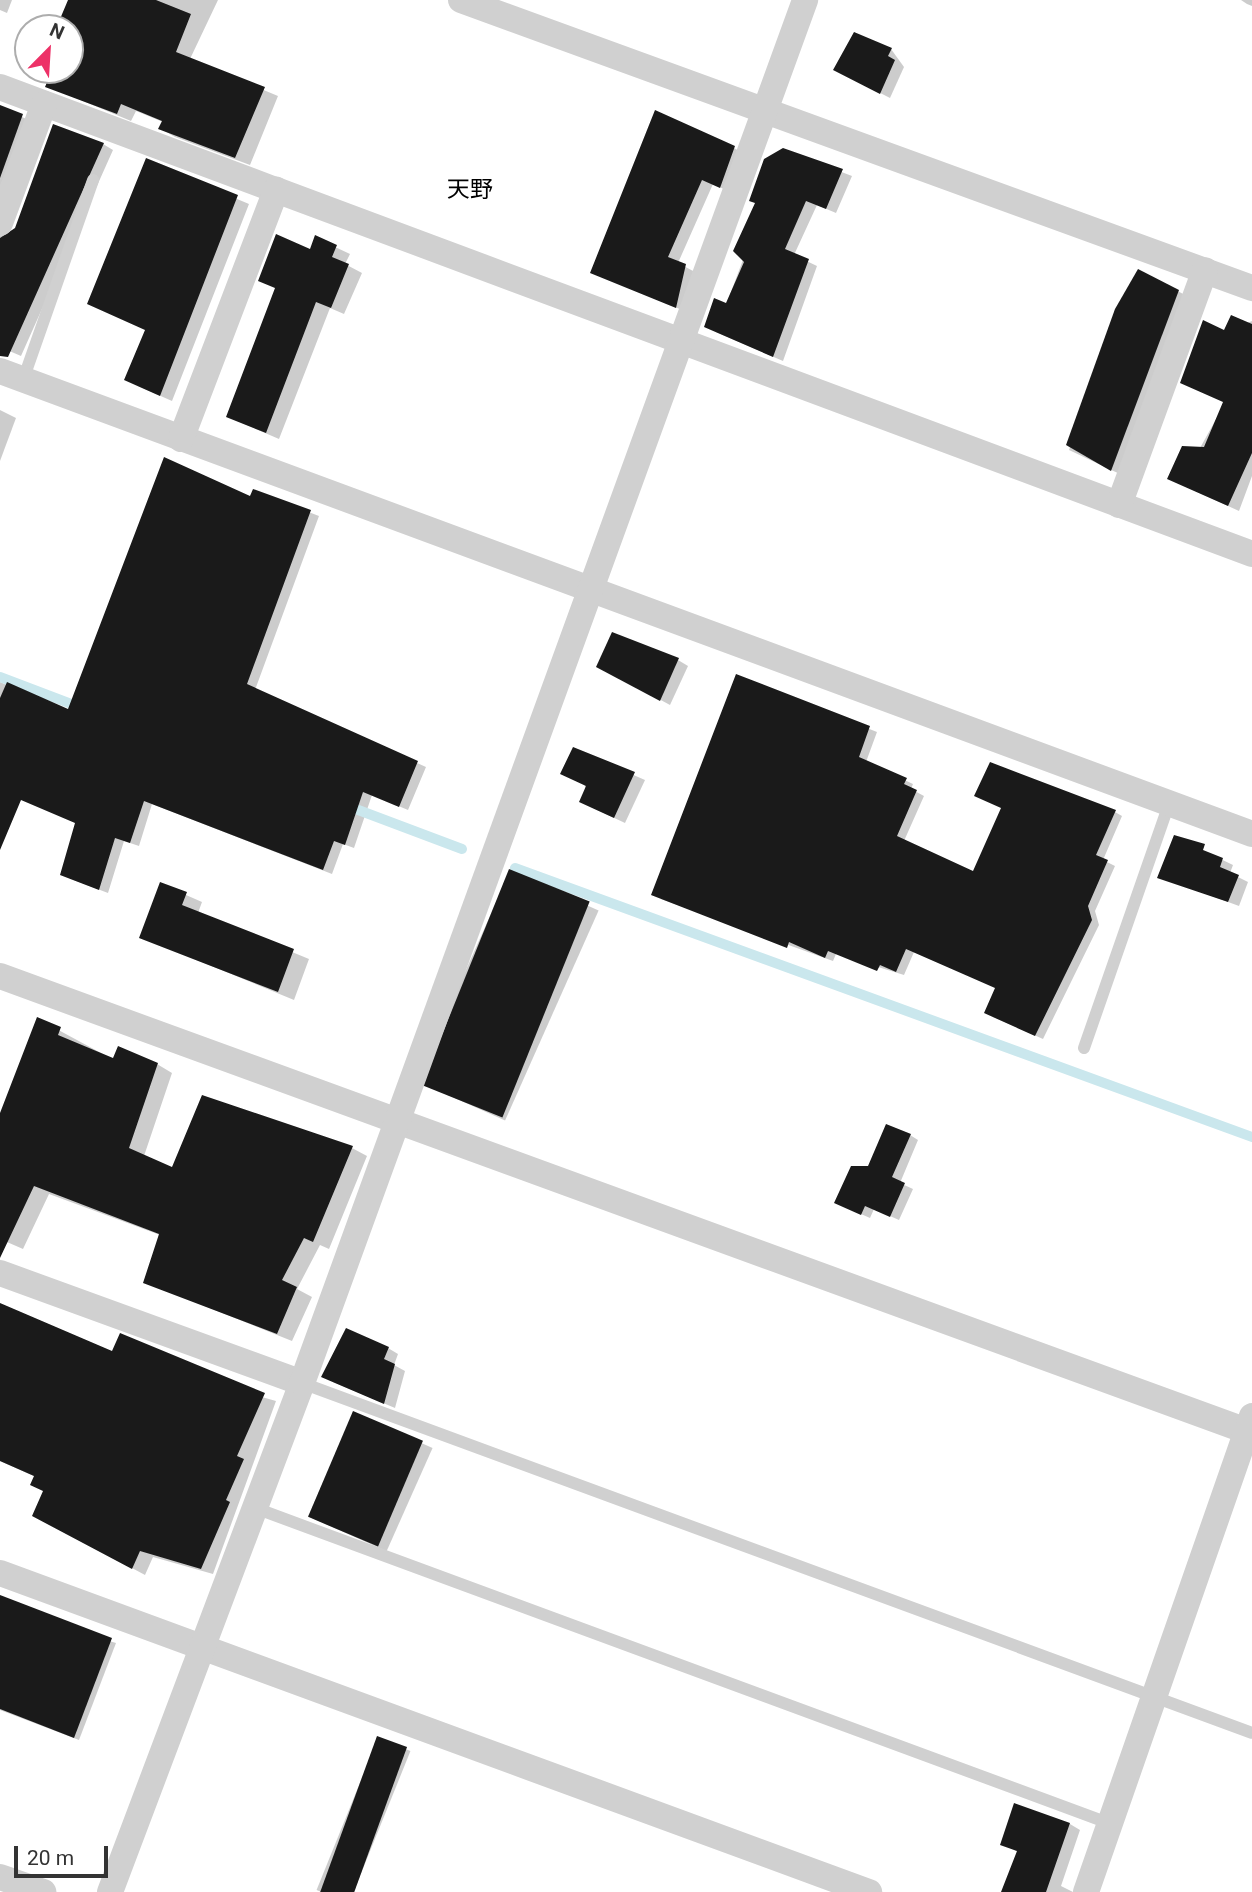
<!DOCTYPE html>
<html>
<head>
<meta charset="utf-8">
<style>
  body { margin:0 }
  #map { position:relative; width:1252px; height:1892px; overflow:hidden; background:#fff; font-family:Roboto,"Noto Sans JP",sans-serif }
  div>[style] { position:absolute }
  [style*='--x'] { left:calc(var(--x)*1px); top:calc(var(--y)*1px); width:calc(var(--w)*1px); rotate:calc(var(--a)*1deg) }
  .shadow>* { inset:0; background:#0003; transform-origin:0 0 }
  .stream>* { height:10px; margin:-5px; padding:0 5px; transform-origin:5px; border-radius:5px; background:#cae7ed }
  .building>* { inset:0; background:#1a1a1a; transform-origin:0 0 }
  .service>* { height:12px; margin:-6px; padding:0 6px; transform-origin:6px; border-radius:6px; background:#d0d0d0 }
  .minor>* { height:26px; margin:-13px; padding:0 13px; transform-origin:13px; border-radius:13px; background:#d0d0d0 }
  span { translate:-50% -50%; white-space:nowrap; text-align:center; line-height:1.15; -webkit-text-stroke:7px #fff; paint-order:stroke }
  .quarter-label { font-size:23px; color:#000 }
  .north { position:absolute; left:14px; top:14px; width:70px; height:70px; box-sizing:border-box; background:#fff; border:2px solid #adadad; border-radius:50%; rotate:24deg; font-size:19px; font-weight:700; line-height:28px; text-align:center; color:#333 }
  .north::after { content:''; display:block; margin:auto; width:24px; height:32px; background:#ed3167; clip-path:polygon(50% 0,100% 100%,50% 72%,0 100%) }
  .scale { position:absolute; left:14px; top:1846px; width:94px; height:32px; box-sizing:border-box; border:4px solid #333; border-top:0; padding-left:9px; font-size:21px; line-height:24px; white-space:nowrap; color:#333; -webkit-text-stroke:5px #fff; paint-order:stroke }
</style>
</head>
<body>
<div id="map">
  <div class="shadow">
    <i style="clip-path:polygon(0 0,12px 0,7px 13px,0 10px)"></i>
    <i style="clip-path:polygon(69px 0,218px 0,190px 59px,278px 96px,250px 165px,175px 137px,161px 129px,163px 122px,136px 111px,131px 121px,47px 86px,54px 70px,70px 70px,70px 28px,58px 28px)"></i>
    <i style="clip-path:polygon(1241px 0,1252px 0,1252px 6px,1247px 4px)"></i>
    <i style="clip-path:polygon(891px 49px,904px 67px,890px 98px,845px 75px)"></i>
    <i style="clip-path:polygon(0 107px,33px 122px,0 210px)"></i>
    <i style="clip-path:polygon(103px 144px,113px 150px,21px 356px,0 347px,0 236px,16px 230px)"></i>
    <i style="clip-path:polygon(734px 148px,744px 154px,730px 192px,713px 184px,678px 263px,695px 272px,687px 312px,592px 273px)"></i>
    <i style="clip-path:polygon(784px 150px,852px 176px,836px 213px,817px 205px,794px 255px,817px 266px,783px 361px,716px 332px)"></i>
    <i style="clip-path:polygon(147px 161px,249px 204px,172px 401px,138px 386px,147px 330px)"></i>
    <i style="clip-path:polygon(316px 238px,350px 254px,345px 264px,362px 273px,344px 314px,330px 308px,279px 439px,228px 417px)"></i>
    <i style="clip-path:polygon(1139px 271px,1189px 297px,1122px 475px,1069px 450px,1117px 310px)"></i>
    <i style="clip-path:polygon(1252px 321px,1252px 476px,1239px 511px,1180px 484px,1225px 403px,1225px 332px)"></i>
    <i style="clip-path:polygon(0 410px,16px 418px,0 461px)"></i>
    <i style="clip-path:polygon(254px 491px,319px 516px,255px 690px,426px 767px,408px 810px,372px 795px,354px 848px,343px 844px,332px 874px,152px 804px,139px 846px,124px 841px,108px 893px,71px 879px,62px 874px,76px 823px,0 788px,0 682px,68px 712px)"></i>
    <i style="clip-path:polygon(678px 660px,688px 666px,670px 705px,598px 666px)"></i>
    <i style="clip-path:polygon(737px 676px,877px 732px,866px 762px,913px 784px,911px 789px,924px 796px,904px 841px,974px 873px,1115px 812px,1122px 816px,1103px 860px,1115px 866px,1095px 911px,1099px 925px,1043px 1039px,993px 1017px,997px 988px,914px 952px,904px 975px,836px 954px,833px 961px,661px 899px)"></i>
    <i style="clip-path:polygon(574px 749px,645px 780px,625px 823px,591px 807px)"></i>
    <i style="clip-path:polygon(1175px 837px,1233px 865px,1230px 873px,1248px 882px,1239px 906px,1160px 877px)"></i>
    <i style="left:510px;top:871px;width:97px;height:230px;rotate:24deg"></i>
    <i style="clip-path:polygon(161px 884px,202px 902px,198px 913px,309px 959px,294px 1000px,141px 937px)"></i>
    <i style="clip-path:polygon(38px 1019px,114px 1060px,157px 1064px,172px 1073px,144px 1156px,173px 1169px,352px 1148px,367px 1156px,329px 1249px,320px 1245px,297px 1289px,312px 1297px,292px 1341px,145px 1282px,160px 1235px,49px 1194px,23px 1249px,0 1239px,0 1115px)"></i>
    <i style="clip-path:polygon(910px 1135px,918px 1140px,900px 1183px,913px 1189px,899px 1220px,874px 1209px,870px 1218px,845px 1207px,869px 1168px)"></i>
    <i style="clip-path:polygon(0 1304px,113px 1354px,276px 1401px,213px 1574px,153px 1557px,145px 1575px,46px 1522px,45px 1492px,36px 1477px,0 1461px)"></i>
    <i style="clip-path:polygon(388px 1348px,398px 1354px,394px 1365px,405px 1371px,395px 1408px,333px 1382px)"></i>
    <i style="left:354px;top:1413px;width:86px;height:113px;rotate:24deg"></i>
    <i style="clip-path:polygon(0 1608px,116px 1643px,79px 1740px,0 1710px)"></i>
    <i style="left:378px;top:1738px;width:35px;height:164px;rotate:22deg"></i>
    <i style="clip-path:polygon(1070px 1824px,1080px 1830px,1061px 1886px,1073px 1892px,1003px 1892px,1018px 1852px,1002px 1844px)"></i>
  </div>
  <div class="stream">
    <i style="--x:0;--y:677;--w:88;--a:20.7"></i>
    <i style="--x:345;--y:805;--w:125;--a:20.6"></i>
    <i style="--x:515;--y:868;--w:785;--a:20.05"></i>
  </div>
  <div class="building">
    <i style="clip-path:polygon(68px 0,156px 0,191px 14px,176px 52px,265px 87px,235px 158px,158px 129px,162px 121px,121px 104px,117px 114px,45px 87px,52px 70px,70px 70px,70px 23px,60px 19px)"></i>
    <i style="clip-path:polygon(854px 32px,892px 48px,888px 56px,895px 60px,880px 94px,833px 70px)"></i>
    <i style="clip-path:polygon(0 105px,23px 114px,0 178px)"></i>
    <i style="clip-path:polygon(655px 110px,735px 146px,720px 188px,702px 180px,668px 257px,686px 264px,676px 308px,590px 273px)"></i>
    <i style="clip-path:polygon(53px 124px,104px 143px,8px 357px,0 356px,0 238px,15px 228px)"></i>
    <i style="clip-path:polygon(783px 148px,843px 169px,826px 209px,806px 201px,785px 249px,809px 259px,773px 357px,704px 327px,714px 298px,726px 303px,744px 262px,733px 251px,755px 203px,749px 201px,764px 159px)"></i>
    <i style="clip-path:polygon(146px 158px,238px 195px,160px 396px,124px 380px,145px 330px,87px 304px)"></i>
    <i style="clip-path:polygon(276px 234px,310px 249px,315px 235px,337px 245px,332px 257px,349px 264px,331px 308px,316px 302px,266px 433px,226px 417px,275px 288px,258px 281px)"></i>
    <i style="clip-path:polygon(1138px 269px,1179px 290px,1111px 471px,1066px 445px,1115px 309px)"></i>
    <i style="clip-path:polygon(1231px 315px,1252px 324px,1252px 453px,1228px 506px,1167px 479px,1182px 446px,1204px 447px,1223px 402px,1180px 383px,1203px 320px,1224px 330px)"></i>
    <i style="clip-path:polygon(164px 457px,250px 496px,253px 489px,311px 510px,247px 684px,418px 761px,399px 807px,363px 792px,345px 845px,334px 841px,323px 870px,144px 801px,130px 843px,115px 838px,99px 890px,60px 875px,75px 823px,21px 800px,0 850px,0 698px,7px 682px,68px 709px)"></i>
    <i style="clip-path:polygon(612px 632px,679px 658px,660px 701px,596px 667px)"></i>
    <i style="clip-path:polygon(736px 674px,870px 726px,859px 757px,907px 778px,904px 784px,917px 790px,897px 836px,973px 871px,1001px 808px,974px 796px,990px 762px,1116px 810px,1096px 855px,1108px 860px,1088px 906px,1092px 920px,1035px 1036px,984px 1013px,995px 988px,906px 949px,896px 972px,880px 965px,877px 971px,828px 951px,825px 958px,789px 942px,787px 948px,651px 895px)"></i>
    <i style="clip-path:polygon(573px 747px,635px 772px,614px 818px,579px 802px,586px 786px,560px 774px)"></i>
    <i style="clip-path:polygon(1174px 835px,1205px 844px,1203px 850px,1223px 858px,1220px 867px,1239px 875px,1228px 902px,1157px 878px)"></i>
    <i style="left:509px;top:869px;width:87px;height:233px;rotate:22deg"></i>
    <i style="clip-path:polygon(160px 882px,187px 892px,182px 905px,294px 949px,278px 992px,139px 938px)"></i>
    <i style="clip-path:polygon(37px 1017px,61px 1027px,58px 1035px,113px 1058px,118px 1046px,158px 1063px,129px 1148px,172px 1167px,202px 1095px,353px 1146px,313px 1242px,304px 1238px,282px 1280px,297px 1287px,277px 1334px,143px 1283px,159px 1234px,34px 1186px,0 1258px,0 1113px)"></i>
    <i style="clip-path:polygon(886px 1124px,911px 1134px,892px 1177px,905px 1183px,890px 1217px,865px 1206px,861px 1215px,834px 1203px,851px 1166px,868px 1166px)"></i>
    <i style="clip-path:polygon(0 1303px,112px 1351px,120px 1333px,265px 1393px,237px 1456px,244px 1459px,226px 1500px,230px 1502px,201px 1569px,140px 1551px,132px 1569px,32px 1516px,43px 1491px,30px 1485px,34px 1476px,0 1461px)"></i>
    <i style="clip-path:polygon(346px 1328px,389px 1347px,384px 1359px,395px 1364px,384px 1404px,321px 1377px)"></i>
    <i style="left:353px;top:1411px;width:76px;height:115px;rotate:23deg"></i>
    <i style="clip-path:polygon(0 1595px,112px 1638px,74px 1738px,0 1709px)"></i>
    <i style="left:377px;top:1736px;width:32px;height:166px;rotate:20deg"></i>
    <i style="clip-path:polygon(1014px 1803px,1070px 1823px,1046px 1892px,1001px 1892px,1017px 1851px,1000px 1845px)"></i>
  </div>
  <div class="service">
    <i style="--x:23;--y:380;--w:212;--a:-70.7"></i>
    <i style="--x:1084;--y:1048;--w:258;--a:-70.8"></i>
    <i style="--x:302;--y:1383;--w:1012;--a:20.22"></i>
    <i style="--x:255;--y:1508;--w:912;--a:20.26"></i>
  </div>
  <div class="minor">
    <i style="--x:461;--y:0;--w:842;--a:20.01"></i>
    <i style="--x:0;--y:87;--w:295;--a:20.5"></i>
    <i style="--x:0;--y:223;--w:127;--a:-69.7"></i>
    <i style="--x:0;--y:371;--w:1335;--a:20.29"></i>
    <i style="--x:181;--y:439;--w:267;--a:-69.1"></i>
    <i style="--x:276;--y:190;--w:1042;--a:20.45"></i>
    <i style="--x:1119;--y:505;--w:250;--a:-69.9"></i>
    <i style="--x:0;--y:976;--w:1333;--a:20.05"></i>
    <i style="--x:0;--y:1273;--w:321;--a:20"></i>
    <i style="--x:0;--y:1573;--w:926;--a:20.16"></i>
    <i style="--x:0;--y:1877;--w:46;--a:19.2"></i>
    <i style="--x:110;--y:1892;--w:544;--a:-69.33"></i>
    <i style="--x:302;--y:1383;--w:1472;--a:-70.01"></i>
    <i style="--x:1086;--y:1892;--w:504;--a:-70.77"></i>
  </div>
  <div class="quarter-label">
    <span style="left:470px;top:190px">天野</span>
  </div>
  <div class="north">N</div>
  <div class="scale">20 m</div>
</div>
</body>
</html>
